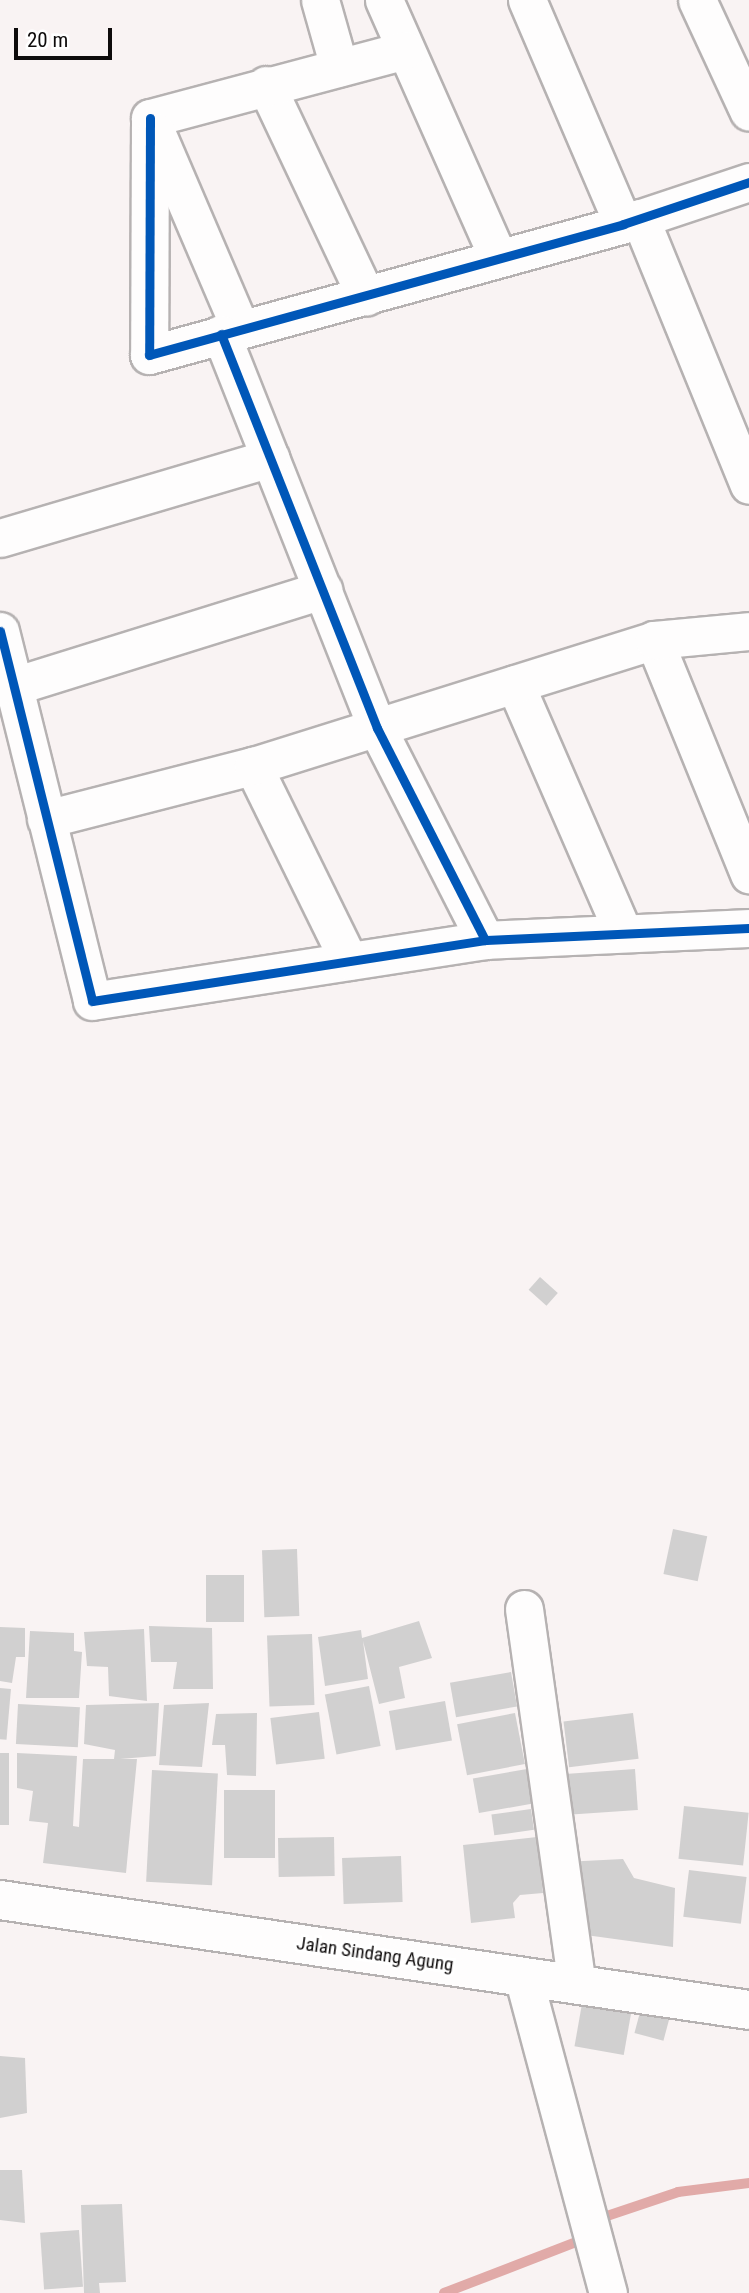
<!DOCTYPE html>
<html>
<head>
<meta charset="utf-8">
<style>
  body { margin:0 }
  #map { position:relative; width:749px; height:2293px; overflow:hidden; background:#f9f3f3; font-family:"Roboto Condensed",sans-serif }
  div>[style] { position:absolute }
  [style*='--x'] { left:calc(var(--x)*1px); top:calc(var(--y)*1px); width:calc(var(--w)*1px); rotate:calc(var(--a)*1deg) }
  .stream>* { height:10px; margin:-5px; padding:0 5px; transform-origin:5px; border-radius:5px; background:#e1aaa8 }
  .building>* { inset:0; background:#d1d0d0; transform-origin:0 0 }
  .roads { filter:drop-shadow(2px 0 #b6b2b2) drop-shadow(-2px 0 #b6b2b2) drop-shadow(0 2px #b6b2b2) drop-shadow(0 -2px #b6b2b2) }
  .street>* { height:37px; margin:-18.5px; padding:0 18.5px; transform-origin:18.5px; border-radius:18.5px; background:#fefdfd }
  .primary>* { height:38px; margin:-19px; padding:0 19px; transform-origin:19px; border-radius:19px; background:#fefdfd }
  .cycleway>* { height:9px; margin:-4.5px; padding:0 4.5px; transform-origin:4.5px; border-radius:4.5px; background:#0057b8 }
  span { translate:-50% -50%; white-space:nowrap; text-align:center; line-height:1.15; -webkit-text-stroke:6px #fff; paint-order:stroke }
  .street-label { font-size:19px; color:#0e0b0b }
  .scale { position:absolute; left:14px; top:28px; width:98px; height:32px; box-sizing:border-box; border:4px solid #0e0b0b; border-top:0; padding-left:9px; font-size:21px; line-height:24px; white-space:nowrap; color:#0e0b0b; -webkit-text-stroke:5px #fff; paint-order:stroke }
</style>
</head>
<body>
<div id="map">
  <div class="stream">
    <i style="--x:595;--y:2220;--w:88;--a:-18.6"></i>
    <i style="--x:678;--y:2192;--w:72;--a:-7.2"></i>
    <i style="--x:444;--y:2293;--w:142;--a:-21.1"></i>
  </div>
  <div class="building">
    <i style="left:540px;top:1277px;width:24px;height:17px;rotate:42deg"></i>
    <i style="left:673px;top:1529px;width:35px;height:46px;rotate:12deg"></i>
    <i style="left:297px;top:1549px;width:67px;height:35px;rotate:88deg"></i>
    <i style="left:206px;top:1575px;width:38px;height:47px"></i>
    <i style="clip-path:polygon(419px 1621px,432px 1658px,399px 1667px,405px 1698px,379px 1704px,363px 1641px,368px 1679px,325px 1686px,318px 1637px,361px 1630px,362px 1638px)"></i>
    <i style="clip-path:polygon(149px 1626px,212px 1628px,213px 1689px,173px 1689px,177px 1662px,151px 1662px)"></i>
    <i style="clip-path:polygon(0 1627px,25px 1628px,25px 1657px,16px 1657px,12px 1683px,0 1681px)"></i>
    <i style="clip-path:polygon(144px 1629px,147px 1701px,109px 1696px,108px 1667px,87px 1666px,84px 1632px)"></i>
    <i style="clip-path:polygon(30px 1631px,74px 1633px,74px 1651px,82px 1652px,79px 1698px,26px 1698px)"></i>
    <i style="left:312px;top:1634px;width:71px;height:45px;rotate:88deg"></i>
    <i style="left:511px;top:1672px;width:35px;height:62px;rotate:80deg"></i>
    <i style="left:369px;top:1686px;width:61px;height:45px;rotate:79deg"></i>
    <i style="left:0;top:1688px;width:11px;height:51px;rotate:5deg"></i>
    <i style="left:445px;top:1701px;width:40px;height:57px;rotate:80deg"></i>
    <i style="clip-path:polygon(159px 1703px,156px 1756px,120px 1759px,137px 1759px,126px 1873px,43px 1863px,48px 1823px,29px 1821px,33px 1791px,17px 1788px,17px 1753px,77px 1756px,73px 1826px,79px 1827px,83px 1759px,114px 1759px,115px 1750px,84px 1744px,86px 1705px)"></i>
    <i style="clip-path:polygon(209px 1703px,202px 1767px,159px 1765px,164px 1705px)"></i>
    <i style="left:18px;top:1704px;width:62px;height:40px;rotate:3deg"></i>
    <i style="left:319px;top:1712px;width:47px;height:49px;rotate:83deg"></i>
    <i style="clip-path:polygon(257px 1713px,256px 1776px,227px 1775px,225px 1745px,212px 1745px,216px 1714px)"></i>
    <i style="left:515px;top:1713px;width:52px;height:59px;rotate:79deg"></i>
    <i style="left:633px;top:1713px;width:46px;height:70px;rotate:83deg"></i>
    <i style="left:0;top:1753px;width:9px;height:72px"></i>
    <i style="left:527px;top:1769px;width:35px;height:55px;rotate:80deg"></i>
    <i style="left:635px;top:1769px;width:41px;height:70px;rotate:86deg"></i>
    <i style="left:152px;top:1770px;width:66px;height:112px;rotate:3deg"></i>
    <i style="left:224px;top:1790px;width:51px;height:68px"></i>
    <i style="left:684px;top:1806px;width:65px;height:53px;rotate:6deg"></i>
    <i style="left:531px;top:1809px;width:21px;height:40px;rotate:82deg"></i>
    <i style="left:334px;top:1837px;width:39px;height:56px;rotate:89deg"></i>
    <i style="clip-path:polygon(537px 1837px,543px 1893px,520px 1895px,513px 1903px,515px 1918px,471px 1923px,463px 1845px)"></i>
    <i style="left:401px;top:1856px;width:46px;height:59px;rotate:88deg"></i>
    <i style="clip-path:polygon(623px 1859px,634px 1878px,675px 1888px,673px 1947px,571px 1933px,564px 1862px)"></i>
    <i style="left:689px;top:1870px;width:58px;height:47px;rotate:7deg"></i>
    <i style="left:583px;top:1998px;width:50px;height:49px;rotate:10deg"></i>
    <i style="left:643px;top:2001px;width:30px;height:33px;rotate:15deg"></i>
    <i style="clip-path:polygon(0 2056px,25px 2058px,27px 2113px,0 2118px)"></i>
    <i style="clip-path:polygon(0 2170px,22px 2170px,25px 2223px,0 2220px)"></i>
    <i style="clip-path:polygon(122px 2204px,126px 2282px,99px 2283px,100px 2293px,84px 2293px,81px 2205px)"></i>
    <i style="left:79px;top:2230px;width:57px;height:39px;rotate:86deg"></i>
  </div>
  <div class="roads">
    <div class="street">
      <i style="--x:320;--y:0;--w:70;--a:74.2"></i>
      <i style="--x:384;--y:0;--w:281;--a:66.1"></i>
      <i style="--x:527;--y:0;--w:244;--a:66.8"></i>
      <i style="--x:697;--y:0;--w:123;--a:65.1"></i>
      <i style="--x:266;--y:85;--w:234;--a:64.7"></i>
      <i style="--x:150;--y:118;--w:237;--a:90.2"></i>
      <i style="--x:149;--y:355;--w:492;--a:-15.4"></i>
      <i style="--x:623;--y:224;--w:133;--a:-18.4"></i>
      <i style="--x:150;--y:118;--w:264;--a:-14.9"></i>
      <i style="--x:156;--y:132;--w:213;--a:66.8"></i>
      <i style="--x:640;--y:218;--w:288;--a:67.8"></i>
      <i style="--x:221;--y:334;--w:424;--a:68.4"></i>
      <i style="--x:377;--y:728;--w:238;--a:63"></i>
      <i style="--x:485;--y:940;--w:264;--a:-2.6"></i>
      <i style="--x:0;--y:538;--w:282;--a:-16.5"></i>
      <i style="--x:0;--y:631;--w:381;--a:76"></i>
      <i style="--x:92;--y:1001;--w:398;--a:-8.8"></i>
      <i style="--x:654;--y:640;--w:253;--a:67.9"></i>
      <i style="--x:515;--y:684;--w:270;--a:66.5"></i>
      <i style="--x:14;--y:686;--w:324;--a:-17.3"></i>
      <i style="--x:253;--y:766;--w:217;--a:63.8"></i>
      <i style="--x:46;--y:819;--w:214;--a:-14.4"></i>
      <i style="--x:253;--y:766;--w:420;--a:-17.4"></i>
      <i style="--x:654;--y:640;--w:95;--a:-5.4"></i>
      <i style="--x:524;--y:1609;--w:379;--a:82"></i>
      <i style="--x:523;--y:1976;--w:328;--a:75"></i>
    </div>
    <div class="primary">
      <i style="--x:0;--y:1900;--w:757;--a:8.35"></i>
    </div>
  </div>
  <div class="cycleway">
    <i style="--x:150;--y:118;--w:237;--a:90.2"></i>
    <i style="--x:149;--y:355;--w:492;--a:-15.4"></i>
    <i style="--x:623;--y:224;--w:133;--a:-18.4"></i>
    <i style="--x:221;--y:334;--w:424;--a:68.4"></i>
    <i style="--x:377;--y:728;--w:238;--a:63"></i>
    <i style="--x:485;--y:940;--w:264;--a:-2.6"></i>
    <i style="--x:0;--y:631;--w:381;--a:76"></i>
    <i style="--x:92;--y:1001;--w:398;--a:-8.8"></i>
  </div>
  <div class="street-label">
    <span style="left:375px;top:1954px;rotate:8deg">Jalan Sindang Agung</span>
  </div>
  <div class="scale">20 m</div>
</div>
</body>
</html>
